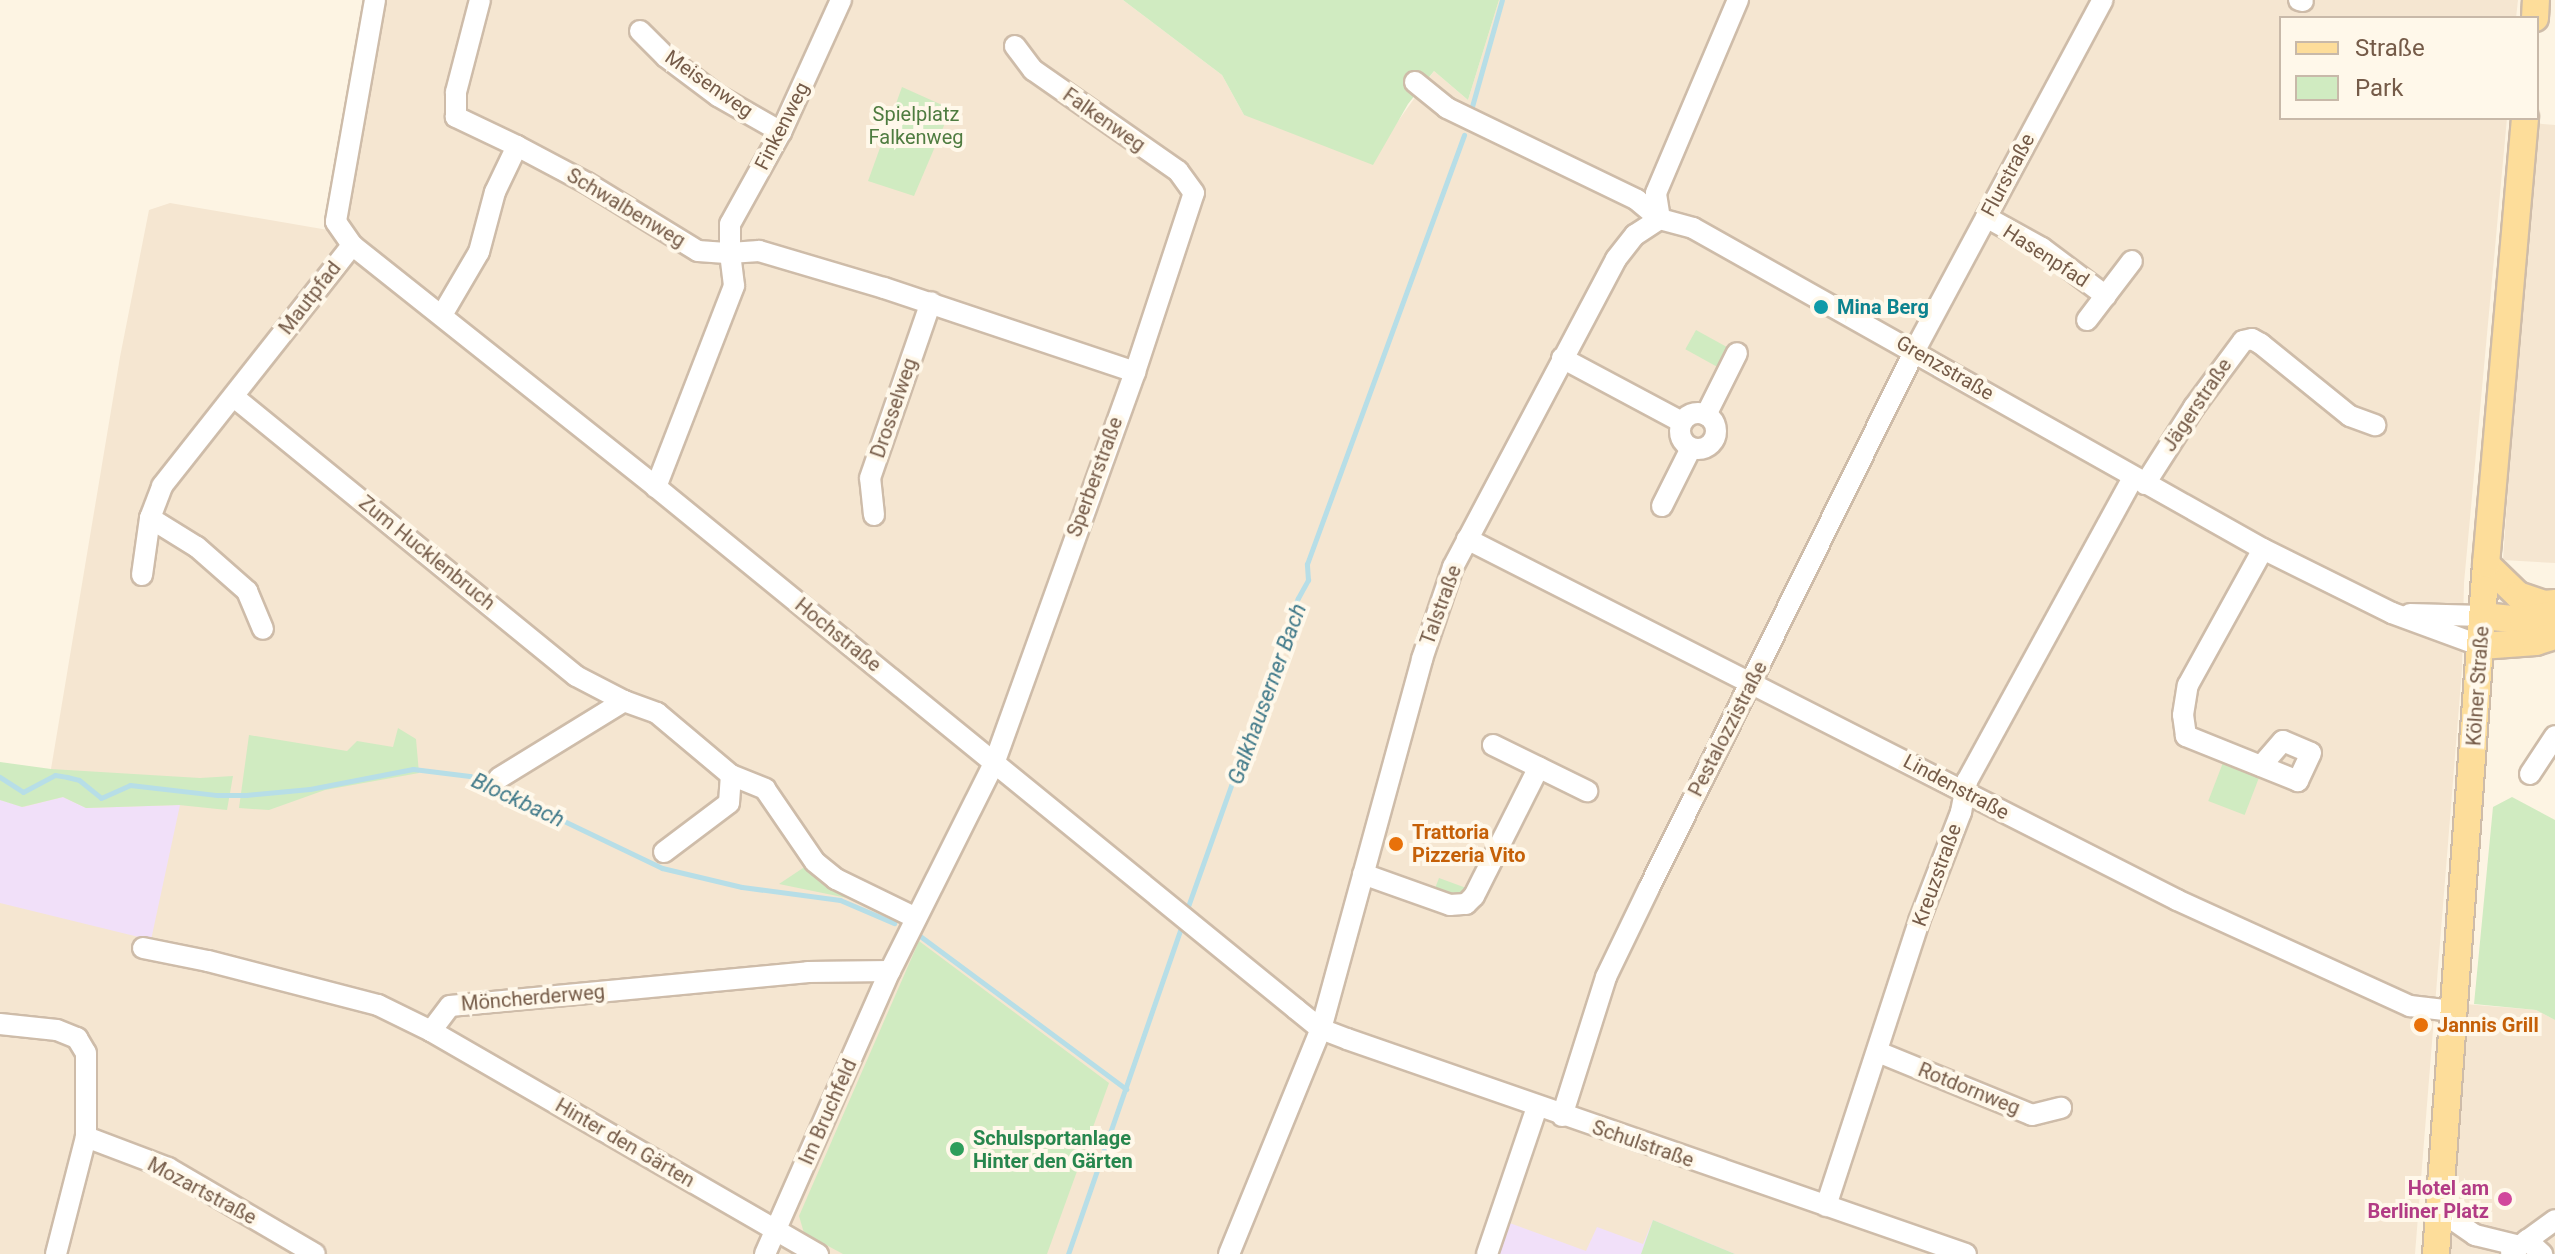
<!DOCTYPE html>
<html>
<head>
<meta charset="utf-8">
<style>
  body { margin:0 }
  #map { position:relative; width:2555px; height:1254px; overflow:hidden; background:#fdf4e3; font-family:Roboto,sans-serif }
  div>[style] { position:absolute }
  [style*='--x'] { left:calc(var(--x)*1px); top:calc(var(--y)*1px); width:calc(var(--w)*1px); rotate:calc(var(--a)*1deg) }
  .residential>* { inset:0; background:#f5e6d1 }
  .education>* { inset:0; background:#f1e0f9 }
  .green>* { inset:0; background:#d0ebc1; transform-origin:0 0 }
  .stream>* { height:5px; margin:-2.5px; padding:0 2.5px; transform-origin:2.5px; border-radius:2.5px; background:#b7dee7 }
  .roads { filter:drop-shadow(2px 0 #cebca9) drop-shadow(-2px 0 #cebca9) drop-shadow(0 2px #cebca9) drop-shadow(0 -2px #cebca9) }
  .minor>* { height:20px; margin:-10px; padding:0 10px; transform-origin:10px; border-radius:10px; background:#fff }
  .minor>.ring { margin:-10px; padding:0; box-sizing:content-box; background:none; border:20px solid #fff; border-radius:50% }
  .major>* { height:26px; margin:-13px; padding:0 13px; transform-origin:13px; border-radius:13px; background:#fddd9a }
  .dots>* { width:22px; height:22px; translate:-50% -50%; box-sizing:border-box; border:4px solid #fff8ea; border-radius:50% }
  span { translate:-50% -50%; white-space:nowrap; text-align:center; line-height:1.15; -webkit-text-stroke:8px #fff8ea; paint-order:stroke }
  .street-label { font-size:20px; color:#755b48 }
  .park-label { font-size:20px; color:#4f7c40 }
  .culture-label { font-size:20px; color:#0d838f; font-weight:700 }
  .left { translate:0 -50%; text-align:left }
  .food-label { font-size:20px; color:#c56008; font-weight:700 }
  .leisure-label { font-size:20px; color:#27864d; font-weight:700 }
  .hotel-label { font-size:20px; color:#b23c85; font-weight:700 }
  .right { translate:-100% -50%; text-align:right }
  .water-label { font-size:22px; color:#417a8a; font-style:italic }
  .legend { position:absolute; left:2279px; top:16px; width:260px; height:104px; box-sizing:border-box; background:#fff8ea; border:2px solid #c8b9a9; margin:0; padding:10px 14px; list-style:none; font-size:24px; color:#755b48 }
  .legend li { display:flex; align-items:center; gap:16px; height:40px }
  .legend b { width:40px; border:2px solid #c8b9a9 }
</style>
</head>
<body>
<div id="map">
  <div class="residential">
    <i style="clip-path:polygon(368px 0,1123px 0,1222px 75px,1244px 115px,1383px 142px,1434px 71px,1468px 100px,1499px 0,2518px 0,2516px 18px,2281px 18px,2281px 118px,2507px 118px,2464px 583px,2462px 669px,2415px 1254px,0 1254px,0 800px,23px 807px,51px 769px,120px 357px,149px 210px,170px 203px,328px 230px)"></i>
    <i style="clip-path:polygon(2533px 123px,2555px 125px,2555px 563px,2503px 560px)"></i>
    <i style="clip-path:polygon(2465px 1004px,2536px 1010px,2555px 1020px,2555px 1254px,2446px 1254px)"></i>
  </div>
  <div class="education">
    <i style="clip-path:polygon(63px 797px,86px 808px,180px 805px,151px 940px,0 903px,0 800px,23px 807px)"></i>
    <i style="clip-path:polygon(1653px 1220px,1735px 1254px,1495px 1254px,1507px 1222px,1586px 1251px,1597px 1227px,1643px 1244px)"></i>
  </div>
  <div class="green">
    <i style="clip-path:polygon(1123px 0,1499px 0,1468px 100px,1434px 71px,1408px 104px,1373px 165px,1244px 115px,1222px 75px)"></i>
    <i style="clip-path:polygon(902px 87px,951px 109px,914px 196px,868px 181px)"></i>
    <i style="left:1696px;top:330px;width:43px;height:22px;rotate:29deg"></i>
    <i style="clip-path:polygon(398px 728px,416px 739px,419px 773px,325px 790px,269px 810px,239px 808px,249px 735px,347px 751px,357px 741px,393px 747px)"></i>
    <i style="left:2224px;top:760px;width:39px;height:44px;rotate:21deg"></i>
    <i style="clip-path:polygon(0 762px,51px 769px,200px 778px,233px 776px,227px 810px,179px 805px,86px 808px,63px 797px,22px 807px,0 800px)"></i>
    <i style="clip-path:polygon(2512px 797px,2555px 820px,2555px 1020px,2536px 1010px,2474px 1004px,2493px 807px)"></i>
    <i style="clip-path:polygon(809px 864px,851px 893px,847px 898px,779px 884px)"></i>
    <i style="clip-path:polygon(1439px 878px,1469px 889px,1461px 898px,1434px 891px)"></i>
    <i style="clip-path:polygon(919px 941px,1109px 1083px,1047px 1254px,843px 1254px,804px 1233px,799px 1216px)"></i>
    <i style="clip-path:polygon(1653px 1220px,1735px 1254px,1641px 1254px)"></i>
  </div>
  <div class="stream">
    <i style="--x:1471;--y:110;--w:114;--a:-74.3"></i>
    <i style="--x:0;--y:777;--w:27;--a:33"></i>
    <i style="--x:23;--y:792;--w:36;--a:-28"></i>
    <i style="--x:55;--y:775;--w:12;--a:9"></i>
    <i style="--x:67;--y:777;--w:12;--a:14"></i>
    <i style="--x:79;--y:780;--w:28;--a:39"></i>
    <i style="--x:101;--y:798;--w:32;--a:-24"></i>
    <i style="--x:130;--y:785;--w:88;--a:6.6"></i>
    <i style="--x:217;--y:795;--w:29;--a:0"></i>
    <i style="--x:246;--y:795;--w:64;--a:-5.4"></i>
    <i style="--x:310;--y:789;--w:105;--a:-11"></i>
    <i style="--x:413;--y:769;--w:57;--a:7"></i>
    <i style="--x:470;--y:776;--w:213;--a:25.6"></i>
    <i style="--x:662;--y:868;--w:82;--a:13.4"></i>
    <i style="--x:742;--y:887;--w:99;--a:7.6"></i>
    <i style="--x:840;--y:900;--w:59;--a:23.1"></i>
    <i style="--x:1186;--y:912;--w:333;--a:-70.4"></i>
    <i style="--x:1298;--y:598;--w:21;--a:-61"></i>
    <i style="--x:1308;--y:580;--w:16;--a:-94"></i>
    <i style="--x:1307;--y:564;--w:457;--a:-69.9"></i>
    <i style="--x:920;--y:936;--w:257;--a:36.6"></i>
    <i style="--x:1068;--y:1254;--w:352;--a:-70.9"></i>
  </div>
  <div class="roads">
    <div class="minor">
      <i style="--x:375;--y:0;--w:225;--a:100"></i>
      <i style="--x:336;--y:222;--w:28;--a:55"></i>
      <i style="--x:352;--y:245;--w:389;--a:38.5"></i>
      <i style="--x:656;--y:487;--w:826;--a:39.2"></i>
      <i style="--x:1296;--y:1009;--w:32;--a:39"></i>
      <i style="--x:1321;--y:1029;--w:28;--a:21"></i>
      <i style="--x:1347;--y:1039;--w:655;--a:19.15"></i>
      <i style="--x:841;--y:0;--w:145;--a:114.4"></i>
      <i style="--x:781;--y:132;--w:105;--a:119"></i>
      <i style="--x:730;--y:224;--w:29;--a:90"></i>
      <i style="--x:730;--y:253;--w:29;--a:-4"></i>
      <i style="--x:759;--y:251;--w:130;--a:16.5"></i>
      <i style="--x:884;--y:288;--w:265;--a:18.5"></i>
      <i style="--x:2299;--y:0;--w:4;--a:14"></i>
      <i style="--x:640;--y:31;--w:37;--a:45"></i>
      <i style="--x:666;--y:57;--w:65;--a:36.9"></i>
      <i style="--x:718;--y:96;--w:73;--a:29.7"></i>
      <i style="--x:1415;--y:82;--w:41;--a:39.1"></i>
      <i style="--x:1447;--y:108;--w:211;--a:25.8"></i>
      <i style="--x:1637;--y:200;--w:30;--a:40"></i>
      <i style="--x:1660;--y:219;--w:34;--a:15"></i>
      <i style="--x:1693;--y:228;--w:654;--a:29.39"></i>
      <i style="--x:2263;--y:549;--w:144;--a:26.4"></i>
      <i style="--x:2392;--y:613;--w:95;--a:20.3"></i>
      <i style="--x:517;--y:146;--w:79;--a:27.9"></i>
      <i style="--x:587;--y:183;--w:130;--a:31.5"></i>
      <i style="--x:698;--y:251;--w:32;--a:4"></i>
      <i style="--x:730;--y:253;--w:33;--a:83"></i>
      <i style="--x:734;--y:286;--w:216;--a:111.2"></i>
      <i style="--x:1986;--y:217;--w:64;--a:29"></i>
      <i style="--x:2042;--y:248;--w:80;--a:36.9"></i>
      <i style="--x:442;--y:315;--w:73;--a:-59.6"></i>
      <i style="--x:479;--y:252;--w:62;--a:-75.1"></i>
      <i style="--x:495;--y:192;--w:51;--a:-64.4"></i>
      <i style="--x:517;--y:146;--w:68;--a:-154.6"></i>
      <i style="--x:456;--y:117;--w:25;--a:-90"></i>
      <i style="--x:456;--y:92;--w:95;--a:-75.4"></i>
      <i style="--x:2087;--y:320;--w:74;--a:-52.7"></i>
      <i style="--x:1562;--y:358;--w:136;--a:28.1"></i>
      <i style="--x:234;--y:397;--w:441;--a:39.2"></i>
      <i style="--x:576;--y:676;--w:54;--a:27.5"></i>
      <i style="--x:624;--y:701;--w:35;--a:20"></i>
      <i style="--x:657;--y:713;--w:97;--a:40"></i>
      <i style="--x:731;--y:775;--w:37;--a:22"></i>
      <i style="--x:765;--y:789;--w:88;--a:55.6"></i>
      <i style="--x:815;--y:862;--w:27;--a:39"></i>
      <i style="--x:836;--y:879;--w:89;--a:26"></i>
      <i class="ring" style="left:1680px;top:413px;width:16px;height:16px"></i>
      <i style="--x:1706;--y:415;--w:69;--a:-63.4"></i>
      <i style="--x:2145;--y:484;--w:91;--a:-57.5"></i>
      <i style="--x:2194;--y:407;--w:82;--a:-53.4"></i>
      <i style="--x:2243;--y:341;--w:9;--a:-13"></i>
      <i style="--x:2252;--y:339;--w:10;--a:29"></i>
      <i style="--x:2261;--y:344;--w:114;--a:39"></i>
      <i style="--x:2350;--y:416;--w:27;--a:20"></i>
      <i style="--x:1662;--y:506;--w:65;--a:-63.4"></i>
      <i style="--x:874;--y:515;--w:37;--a:-96"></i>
      <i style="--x:870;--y:478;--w:186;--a:-70.9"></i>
      <i style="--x:150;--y:518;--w:55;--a:31.7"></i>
      <i style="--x:197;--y:547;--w:67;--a:41.3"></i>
      <i style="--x:247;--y:591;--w:41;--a:67.2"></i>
      <i style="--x:1467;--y:539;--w:797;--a:26.95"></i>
      <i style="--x:2177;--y:900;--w:256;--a:24.5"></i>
      <i style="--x:2410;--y:1006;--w:43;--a:6.6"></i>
      <i style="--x:142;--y:575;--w:58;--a:-82"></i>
      <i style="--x:150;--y:518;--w:34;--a:-69"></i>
      <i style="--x:162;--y:486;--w:307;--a:-51.7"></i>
      <i style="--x:2410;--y:614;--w:72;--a:1.6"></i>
      <i style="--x:1493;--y:745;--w:105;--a:26.1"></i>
      <i style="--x:2261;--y:766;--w:33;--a:-49"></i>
      <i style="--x:2283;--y:741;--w:30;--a:23"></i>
      <i style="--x:2311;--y:753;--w:31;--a:115"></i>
      <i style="--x:2298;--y:781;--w:121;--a:-158.1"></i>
      <i style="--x:2186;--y:736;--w:21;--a:-98"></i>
      <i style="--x:2183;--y:715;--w:30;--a:-81"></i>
      <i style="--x:2188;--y:685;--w:155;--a:-61.1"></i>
      <i style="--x:2530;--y:774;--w:45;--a:-56.7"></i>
      <i style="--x:499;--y:778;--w:147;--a:-31.6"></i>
      <i style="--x:664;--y:852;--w:81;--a:-37"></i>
      <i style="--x:729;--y:803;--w:28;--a:-86"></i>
      <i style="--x:1363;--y:874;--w:92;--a:19.6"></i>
      <i style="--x:1450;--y:905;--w:16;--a:-4"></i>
      <i style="--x:1466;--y:904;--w:11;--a:-45"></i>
      <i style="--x:1474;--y:896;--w:144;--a:-63.3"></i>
      <i style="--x:143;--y:948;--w:66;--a:11.3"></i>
      <i style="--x:208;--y:961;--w:176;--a:14.5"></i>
      <i style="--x:378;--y:1005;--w:59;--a:26.1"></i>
      <i style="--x:431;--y:1031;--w:447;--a:30"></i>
      <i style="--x:0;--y:1024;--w:57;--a:6"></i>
      <i style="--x:57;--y:1030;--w:22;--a:22"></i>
      <i style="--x:77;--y:1038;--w:17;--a:59"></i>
      <i style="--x:86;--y:1053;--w:84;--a:90"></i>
      <i style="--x:86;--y:1137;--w:121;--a:104.4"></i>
      <i style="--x:431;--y:1031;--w:31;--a:-53"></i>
      <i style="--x:450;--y:1006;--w:360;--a:-5.4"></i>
      <i style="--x:808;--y:972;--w:82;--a:-0.7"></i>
      <i style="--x:1878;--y:1052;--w:166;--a:22.2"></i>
      <i style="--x:2032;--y:1115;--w:30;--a:-14"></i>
      <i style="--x:1562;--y:1116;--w:146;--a:-72.4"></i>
      <i style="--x:1606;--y:977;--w:99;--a:-64.2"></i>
      <i style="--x:1649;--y:888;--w:600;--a:-63.69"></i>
      <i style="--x:1915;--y:350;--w:397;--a:-61.8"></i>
      <i style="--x:86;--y:1137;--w:88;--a:20.7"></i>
      <i style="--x:168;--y:1168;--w:170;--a:30.3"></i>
      <i style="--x:1826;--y:1206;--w:300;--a:-71.9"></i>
      <i style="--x:1919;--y:921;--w:117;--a:-68.9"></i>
      <i style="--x:1961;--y:812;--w:32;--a:-79"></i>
      <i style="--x:1967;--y:781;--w:345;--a:-61.3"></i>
      <i style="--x:2439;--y:1210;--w:44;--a:34.8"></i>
      <i style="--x:2475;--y:1235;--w:46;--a:13.7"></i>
      <i style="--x:2527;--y:1240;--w:21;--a:43"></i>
      <i style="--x:2511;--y:1252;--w:54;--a:-36"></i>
      <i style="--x:765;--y:1254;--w:309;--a:-66.2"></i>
      <i style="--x:890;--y:971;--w:235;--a:-63.4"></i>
      <i style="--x:995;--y:761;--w:413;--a:-70.2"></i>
      <i style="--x:1135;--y:372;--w:188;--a:-71.8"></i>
      <i style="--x:1194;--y:193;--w:27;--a:-126"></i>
      <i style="--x:1178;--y:171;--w:177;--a:-145.1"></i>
      <i style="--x:1033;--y:70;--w:30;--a:-127"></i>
      <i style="--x:1229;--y:1254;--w:243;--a:-67.8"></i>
      <i style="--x:1321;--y:1029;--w:384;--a:-74.7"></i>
      <i style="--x:1422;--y:659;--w:97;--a:-71.4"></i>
      <i style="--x:1453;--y:567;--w:348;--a:-62.1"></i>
      <i style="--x:1616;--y:259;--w:31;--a:-52"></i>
      <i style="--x:1635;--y:235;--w:30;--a:-33"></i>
      <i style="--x:1660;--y:219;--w:26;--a:-99"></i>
      <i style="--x:1656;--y:193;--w:210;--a:-67"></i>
      <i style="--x:1487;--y:1254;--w:155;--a:-71.2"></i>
    </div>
    <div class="major">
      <i style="--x:2535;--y:18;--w:18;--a:-87"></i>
      <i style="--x:2486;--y:564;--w:45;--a:44.1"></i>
      <i style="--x:2518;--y:595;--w:28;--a:19"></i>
      <i style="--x:2544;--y:604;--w:11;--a:-5"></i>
      <i style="--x:2482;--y:616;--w:41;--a:5.6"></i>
      <i style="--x:2523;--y:620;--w:33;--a:-11"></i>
      <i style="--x:2481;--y:646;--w:55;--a:-4.2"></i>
      <i style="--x:2536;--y:642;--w:20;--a:-18"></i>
      <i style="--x:2436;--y:1254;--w:692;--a:-85.86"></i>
      <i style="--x:2486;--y:564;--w:448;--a:-85"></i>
    </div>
  </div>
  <div class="dots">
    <i style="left:1821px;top:307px;background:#0f9aa8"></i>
    <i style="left:1396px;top:844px;background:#e8710a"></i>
    <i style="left:2421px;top:1025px;background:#e8710a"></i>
    <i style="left:957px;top:1149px;background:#2e9e5b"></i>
    <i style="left:2505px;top:1199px;background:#d1479c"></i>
  </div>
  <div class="street-label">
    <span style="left:709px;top:84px;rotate:35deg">Meisenweg</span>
    <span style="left:1104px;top:120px;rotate:35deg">Falkenweg</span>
    <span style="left:782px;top:126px;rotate:-63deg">Finkenweg</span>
    <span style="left:2008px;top:175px;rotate:-62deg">Flurstraße</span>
    <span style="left:626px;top:208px;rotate:31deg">Schwalbenweg</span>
    <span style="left:2046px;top:256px;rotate:33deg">Hasenpfad</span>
    <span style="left:310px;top:298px;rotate:-52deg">Mautpfad</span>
    <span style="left:1945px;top:368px;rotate:30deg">Grenzstraße</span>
    <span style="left:2197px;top:405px;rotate:-56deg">Jägerstraße</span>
    <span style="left:894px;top:408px;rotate:-71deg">Drosselweg</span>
    <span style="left:1095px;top:477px;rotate:-70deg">Sperberstraße</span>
    <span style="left:427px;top:553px;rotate:39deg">Zum Hucklenbruch</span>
    <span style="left:1441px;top:605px;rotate:-70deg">Talstraße</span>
    <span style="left:838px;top:635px;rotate:39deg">Hochstraße</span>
    <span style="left:2478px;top:686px;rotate:-86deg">Kölner Straße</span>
    <span style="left:1728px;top:729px;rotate:-63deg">Pestalozzistraße</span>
    <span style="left:1956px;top:787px;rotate:28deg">Lindenstraße</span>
    <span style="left:1937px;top:875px;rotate:-70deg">Kreuzstraße</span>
    <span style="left:533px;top:998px;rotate:-5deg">Möncherderweg</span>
    <span style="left:1969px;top:1089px;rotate:22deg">Rotdornweg</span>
    <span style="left:828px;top:1112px;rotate:-66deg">Im Bruchfeld</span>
    <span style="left:625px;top:1143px;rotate:30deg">Hinter den Gärten</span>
    <span style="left:1643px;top:1144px;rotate:19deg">Schulstraße</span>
    <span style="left:202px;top:1191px;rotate:28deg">Mozartstraße</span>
  </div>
  <div class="park-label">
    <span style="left:916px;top:126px">Spielplatz<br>Falkenweg</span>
  </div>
  <div class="culture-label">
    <span class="left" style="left:1837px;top:307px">Mina Berg</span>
  </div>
  <div class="food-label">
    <span class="left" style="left:1412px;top:844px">Trattoria<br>Pizzeria Vito</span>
    <span class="left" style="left:2437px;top:1025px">Jannis Grill</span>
  </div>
  <div class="leisure-label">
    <span class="left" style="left:973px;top:1150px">Schulsportanlage<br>Hinter den Gärten</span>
  </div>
  <div class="hotel-label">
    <span class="right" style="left:2489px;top:1200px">Hotel am<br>Berliner Platz</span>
  </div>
  <div class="water-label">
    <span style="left:1267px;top:694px;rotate:-70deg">Galkhauserner Bach</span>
    <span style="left:518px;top:800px;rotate:25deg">Blockbach</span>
  </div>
  <ul class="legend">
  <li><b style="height:10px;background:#fddd9a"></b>Straße</li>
  <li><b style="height:22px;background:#d0ebc1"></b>Park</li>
  </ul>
</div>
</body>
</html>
